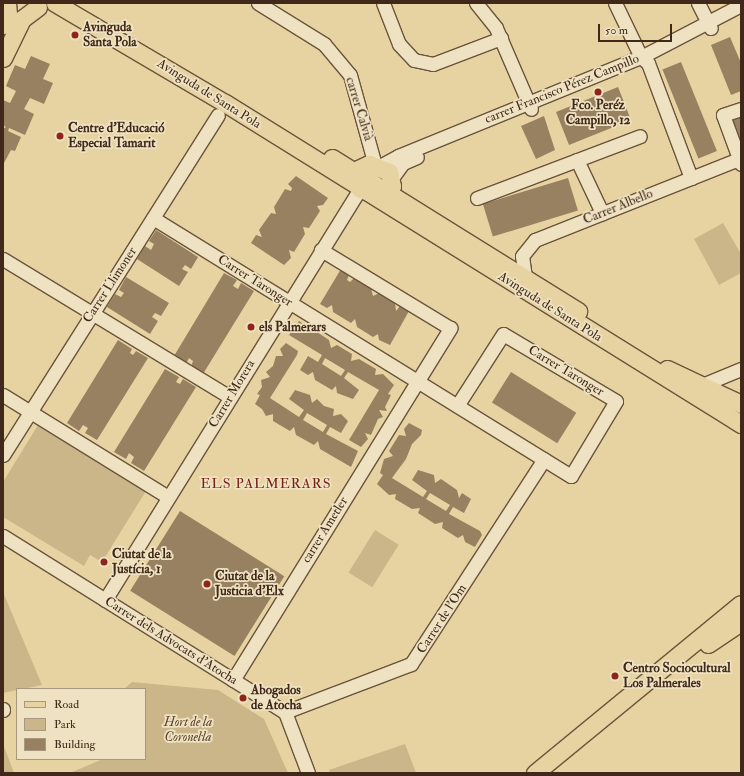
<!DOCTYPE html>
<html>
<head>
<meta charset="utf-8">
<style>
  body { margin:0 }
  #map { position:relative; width:744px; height:776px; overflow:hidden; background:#e7d3a1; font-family:"IM FELL Double Pica",serif }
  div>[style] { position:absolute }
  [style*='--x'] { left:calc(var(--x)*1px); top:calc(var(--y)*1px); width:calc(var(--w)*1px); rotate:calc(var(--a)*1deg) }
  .green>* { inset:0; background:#cbb68a; transform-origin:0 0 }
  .building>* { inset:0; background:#978160; transform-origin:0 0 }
  .roads { filter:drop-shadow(1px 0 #6a543c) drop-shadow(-1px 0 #6a543c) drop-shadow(0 1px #6a543c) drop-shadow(0 -1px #6a543c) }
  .minor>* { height:13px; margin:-6.5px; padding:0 6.5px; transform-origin:6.5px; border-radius:6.5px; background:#efe2c2 }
  .major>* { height:17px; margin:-8.5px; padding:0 8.5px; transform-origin:8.5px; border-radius:8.5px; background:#e7d3a1 }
  .dots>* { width:11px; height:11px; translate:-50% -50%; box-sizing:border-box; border:2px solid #efe2c2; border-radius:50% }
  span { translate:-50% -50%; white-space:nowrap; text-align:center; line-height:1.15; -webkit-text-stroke:3.5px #efe2c2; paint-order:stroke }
  .poi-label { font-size:13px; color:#40291a; font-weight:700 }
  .left { translate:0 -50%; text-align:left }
  .street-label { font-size:13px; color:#40291a }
  .park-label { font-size:13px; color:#5c4530; font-style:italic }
  .neighbourhood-label { font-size:14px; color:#7a1f14; letter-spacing:1px }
  .frame { position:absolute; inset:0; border:4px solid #40291a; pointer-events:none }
  .legend { position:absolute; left:16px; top:688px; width:130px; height:72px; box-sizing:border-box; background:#efe2c2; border:1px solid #a9987f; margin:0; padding:5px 7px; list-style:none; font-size:12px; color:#40291a }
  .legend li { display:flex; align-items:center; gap:8px; height:20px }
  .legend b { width:20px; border:1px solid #a9987f }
  .scale { position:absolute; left:598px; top:24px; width:74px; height:18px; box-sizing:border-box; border:2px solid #40291a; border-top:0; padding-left:5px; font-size:12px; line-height:14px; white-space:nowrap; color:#40291a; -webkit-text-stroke:3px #efe2c2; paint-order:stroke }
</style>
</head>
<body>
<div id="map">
  <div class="green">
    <i style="clip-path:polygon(723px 223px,741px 254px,741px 273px,719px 285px,694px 239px)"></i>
    <i style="clip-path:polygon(38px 425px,146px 491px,102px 562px,90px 555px,84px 566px,3px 517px,3px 482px)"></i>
    <i style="left:375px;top:530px;width:28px;height:50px;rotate:32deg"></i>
    <i style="clip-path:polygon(3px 592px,42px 685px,3px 693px)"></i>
    <i style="clip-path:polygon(132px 682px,218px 690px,264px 719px,288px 773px,70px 773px,103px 759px,145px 759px,145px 689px,124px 689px)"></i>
    <i style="clip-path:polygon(3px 744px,14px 773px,3px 773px)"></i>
    <i style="clip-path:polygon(405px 744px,416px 773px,330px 773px,329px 770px)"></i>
  </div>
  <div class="building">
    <i style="clip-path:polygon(730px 37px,741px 63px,741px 91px,731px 95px,711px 45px)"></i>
    <i style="clip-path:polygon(31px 56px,50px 64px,43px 79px,53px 83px,44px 104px,30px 98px,24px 109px,34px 114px,25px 135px,9px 128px,8px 131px,21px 137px,15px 151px,11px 150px,4px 163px,3px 129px,6px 127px,3px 125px,3px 100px,10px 103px,16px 91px,6px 86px,15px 65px,25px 69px)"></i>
    <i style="left:681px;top:62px;width:96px;height:20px;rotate:68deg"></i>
    <i style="clip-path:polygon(618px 87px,624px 102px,619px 103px,620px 107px,625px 105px,631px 120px,569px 145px,556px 112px)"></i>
    <i style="clip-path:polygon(544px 116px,555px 150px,536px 159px,521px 126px)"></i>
    <i style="clip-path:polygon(741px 116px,741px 142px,732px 120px)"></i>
    <i style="clip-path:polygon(296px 176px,328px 198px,323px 205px,317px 206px,320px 211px,309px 228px,303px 227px,305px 234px,294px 252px,289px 250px,291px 258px,284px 265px,251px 243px,256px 235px,262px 237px,259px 230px,271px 213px,276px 214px,274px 207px,285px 189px,291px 191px,292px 188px,288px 184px)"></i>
    <i style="left:568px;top:178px;width:34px;height:89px;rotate:73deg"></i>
    <i style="clip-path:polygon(156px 230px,198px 257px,191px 269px,185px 265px,182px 269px,188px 272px,179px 286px,137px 259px,145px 246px,151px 250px,154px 244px,149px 241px)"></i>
    <i style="clip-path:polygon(341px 269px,349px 275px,347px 280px,350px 282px,354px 278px,371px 288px,373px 296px,379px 293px,395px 303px,396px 311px,400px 306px,409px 311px,390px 345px,379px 340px,378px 334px,373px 337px,357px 327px,355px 319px,351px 323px,333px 312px,332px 305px,327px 308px,320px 304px)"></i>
    <i style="clip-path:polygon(224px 273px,237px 280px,233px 286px,238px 289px,241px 283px,254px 291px,203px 374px,191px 367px,193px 361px,189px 358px,186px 364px,174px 356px)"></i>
    <i style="clip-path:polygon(126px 277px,169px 303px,161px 316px,155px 313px,152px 317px,158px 321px,150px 334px,107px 307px,115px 294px,121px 297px,124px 293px,119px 290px)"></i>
    <i style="clip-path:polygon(evenodd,299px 321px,308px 327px,306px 332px,314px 330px,329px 340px,331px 348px,337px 345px,352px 354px,351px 361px,359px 359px,376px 369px,375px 375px,383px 374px,394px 385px,388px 394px,391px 395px,385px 407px,387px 411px,379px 410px,383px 417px,378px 419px,371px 435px,365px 433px,368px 439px,361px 447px,349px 440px,379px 390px,348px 372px,344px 378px,359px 390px,353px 399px,337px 393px,336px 386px,332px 390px,315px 380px,313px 372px,308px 375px,300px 370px,308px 356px,318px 362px,322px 355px,289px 335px,299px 321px,325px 358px,345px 370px,341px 376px,322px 364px,325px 358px)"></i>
    <i style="clip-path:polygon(118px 340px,132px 349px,130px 353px,133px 355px,136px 351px,148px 358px,97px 440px,85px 433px,88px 428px,83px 425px,79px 431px,67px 423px)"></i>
    <i style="clip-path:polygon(evenodd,286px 343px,298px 351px,297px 355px,270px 398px,299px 417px,304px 410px,289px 399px,295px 390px,310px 395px,312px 403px,317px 399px,324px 406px,334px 409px,333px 416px,341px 414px,348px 421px,341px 433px,330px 427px,326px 434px,358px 451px,351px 467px,320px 449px,318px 441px,314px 445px,296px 435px,294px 427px,290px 431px,273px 421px,273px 414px,266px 416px,262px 409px,255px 404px,260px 395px,257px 394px,262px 387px,261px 380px,270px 377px,266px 372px,273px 366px,276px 356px,283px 356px,280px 349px,286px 343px,307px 413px,327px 425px,323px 432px,303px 420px,307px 413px)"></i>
    <i style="clip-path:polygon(165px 369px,179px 377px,176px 382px,180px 384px,183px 379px,196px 387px,144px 471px,131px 463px,134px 457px,129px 453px,126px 459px,114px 452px)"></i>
    <i style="left:511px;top:372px;width:77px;height:36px;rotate:32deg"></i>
    <i style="clip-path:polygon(evenodd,409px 423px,422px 430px,421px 435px,412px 444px,406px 459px,392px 478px,423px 497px,427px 491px,412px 480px,418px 470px,434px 475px,435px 483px,441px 479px,457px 490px,459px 498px,462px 493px,471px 499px,464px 513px,453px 507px,449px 514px,480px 531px,482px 535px,475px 547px,465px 542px,463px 535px,458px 538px,442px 528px,443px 522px,435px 524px,418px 513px,420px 508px,412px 509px,395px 499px,396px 494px,389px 495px,377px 484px,383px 475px,380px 473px,384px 459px,393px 456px,389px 451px,399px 435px,406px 436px,404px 429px,409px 423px,430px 493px,450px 505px,446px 511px,426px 499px,430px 493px)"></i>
    <i style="left:180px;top:511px;width:123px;height:94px;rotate:32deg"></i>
  </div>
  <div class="roads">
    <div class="minor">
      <i style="--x:258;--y:3;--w:78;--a:31.8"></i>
      <i style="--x:324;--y:44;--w:40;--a:50"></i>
      <i style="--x:350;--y:75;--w:93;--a:74.5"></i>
      <i style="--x:383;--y:3;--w:44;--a:68.7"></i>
      <i style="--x:399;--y:44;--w:22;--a:47"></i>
      <i style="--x:414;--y:60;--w:19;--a:12"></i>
      <i style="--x:433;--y:64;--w:73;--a:-20.9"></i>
      <i style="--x:476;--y:3;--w:32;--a:51"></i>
      <i style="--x:496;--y:28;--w:88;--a:66.6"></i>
      <i style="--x:615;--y:3;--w:60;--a:64.3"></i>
      <i style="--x:641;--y:57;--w:9;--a:41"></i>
      <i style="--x:648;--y:63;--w:123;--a:69.5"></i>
      <i style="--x:698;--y:3;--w:28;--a:63"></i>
      <i style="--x:741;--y:109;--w:19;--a:162"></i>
      <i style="--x:723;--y:115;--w:52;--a:69.8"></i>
      <i style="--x:577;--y:160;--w:59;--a:64.7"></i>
      <i style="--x:380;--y:166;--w:21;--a:-29"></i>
      <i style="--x:398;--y:156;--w:262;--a:-22.2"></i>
      <i style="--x:641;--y:57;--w:113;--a:-27.5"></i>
      <i style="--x:392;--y:178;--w:19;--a:-54"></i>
      <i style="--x:403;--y:163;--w:15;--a:-23"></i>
      <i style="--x:477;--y:198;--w:174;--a:-20.8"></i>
      <i style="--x:153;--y:218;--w:310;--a:31.7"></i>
      <i style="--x:417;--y:381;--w:181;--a:31.7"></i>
      <i style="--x:571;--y:476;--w:87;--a:-59"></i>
      <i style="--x:616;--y:401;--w:131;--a:-149.3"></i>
      <i style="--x:503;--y:334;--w:85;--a:122.6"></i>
      <i style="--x:3;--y:259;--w:266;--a:31.3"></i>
      <i style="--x:525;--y:277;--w:21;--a:-98"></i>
      <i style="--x:522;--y:256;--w:21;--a:-51"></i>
      <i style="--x:535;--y:240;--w:222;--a:-21.7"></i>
      <i style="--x:702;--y:385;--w:42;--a:-22.3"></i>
      <i style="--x:3;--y:395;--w:194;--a:31.7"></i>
      <i style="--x:3;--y:455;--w:402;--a:-57.7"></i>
      <i style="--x:3;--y:536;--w:332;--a:32"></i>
      <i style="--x:285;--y:712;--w:65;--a:69.3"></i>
      <i style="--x:105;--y:600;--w:484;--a:-58.2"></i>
      <i style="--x:233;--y:680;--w:414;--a:-58.3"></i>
      <i style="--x:450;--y:328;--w:151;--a:-148.8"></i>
      <i style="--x:3;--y:709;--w:1;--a:90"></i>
      <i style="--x:285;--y:712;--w:135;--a:-20.9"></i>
      <i style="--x:411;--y:664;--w:244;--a:-57"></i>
    </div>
    <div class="major">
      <i style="--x:55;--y:3;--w:197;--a:30.5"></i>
      <i style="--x:225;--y:103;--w:608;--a:31.89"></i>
      <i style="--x:3;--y:25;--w:12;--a:-66"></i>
      <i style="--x:8;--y:14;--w:11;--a:-95"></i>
      <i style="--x:3;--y:58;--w:43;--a:-64"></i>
      <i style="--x:22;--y:19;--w:20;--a:-37"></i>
      <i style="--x:332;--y:158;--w:290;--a:31.9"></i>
      <i style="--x:369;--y:164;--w:22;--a:22"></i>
      <i style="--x:389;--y:172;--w:14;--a:78"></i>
      <i style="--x:392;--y:186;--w:8;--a:113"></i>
      <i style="--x:389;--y:193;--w:9;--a:167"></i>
      <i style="--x:380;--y:195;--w:21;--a:-163"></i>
      <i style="--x:360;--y:189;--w:13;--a:-122"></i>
      <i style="--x:353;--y:178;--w:7;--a:-82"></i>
      <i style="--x:354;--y:171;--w:17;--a:-25"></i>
      <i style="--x:667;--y:369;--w:82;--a:25.3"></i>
      <i style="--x:708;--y:644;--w:40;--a:-34"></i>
      <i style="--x:535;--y:773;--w:266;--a:-39.4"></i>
    </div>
  </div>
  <div class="dots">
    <i style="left:75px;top:35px;background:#8f2418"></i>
    <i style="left:598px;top:92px;background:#8f2418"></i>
    <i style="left:60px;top:136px;background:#8f2418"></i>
    <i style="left:251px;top:327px;background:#8f2418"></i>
    <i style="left:104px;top:562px;background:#8f2418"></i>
    <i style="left:207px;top:584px;background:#8f2418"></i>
    <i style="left:615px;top:676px;background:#8f2418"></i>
    <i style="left:243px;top:698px;background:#8f2418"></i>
  </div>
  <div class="poi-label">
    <span class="left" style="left:83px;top:35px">Avinguda<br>Santa Pola</span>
    <span style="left:598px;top:113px">Fco. Peréz<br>Campillo, 12</span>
    <span class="left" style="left:68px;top:136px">Centre d'Educació<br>Especial Tamarit</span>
    <span class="left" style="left:259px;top:327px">els Palmerars</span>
    <span class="left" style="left:112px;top:562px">Ciutat de la<br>Justícia, 1</span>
    <span class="left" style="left:215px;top:584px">Ciutat de la<br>Justicia d'Elx</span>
    <span class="left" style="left:623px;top:676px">Centro Sociocultural<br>Los Palmerales</span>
    <span class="left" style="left:251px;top:698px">Abogados<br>de Atocha</span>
  </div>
  <div class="street-label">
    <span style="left:562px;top:89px;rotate:-22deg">carrer Francisco Pérez Campillo</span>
    <span style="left:209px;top:94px;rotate:32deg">Avinguda de Santa Pola</span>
    <span style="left:359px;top:109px;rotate:73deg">carrer Calvià</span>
    <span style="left:618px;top:207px;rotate:-22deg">Carrer Albello</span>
    <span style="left:255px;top:281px;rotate:32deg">Carrer Taronger</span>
    <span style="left:110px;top:285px;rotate:-57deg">Carrer Llimoner</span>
    <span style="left:550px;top:307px;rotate:32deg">Avinguda de Santa Pola</span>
    <span style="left:566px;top:371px;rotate:31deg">Carrer Taronger</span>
    <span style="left:232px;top:394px;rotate:-59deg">Carrer Morera</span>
    <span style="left:325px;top:530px;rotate:-58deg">carrer Ametler</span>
    <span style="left:442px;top:619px;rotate:-57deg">Carrer de l'Om</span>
    <span style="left:171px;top:641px;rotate:32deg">Carrer dels Advocats d'Atocha</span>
  </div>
  <div class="park-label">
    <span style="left:188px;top:730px">Hort de la<br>Coronel·la</span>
  </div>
  <div class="neighbourhood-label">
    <span style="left:266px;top:484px">ELS PALMERARS</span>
  </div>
  <div class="frame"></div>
  <ul class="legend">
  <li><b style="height:5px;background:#e7d3a1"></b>Road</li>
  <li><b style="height:11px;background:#cbb68a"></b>Park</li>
  <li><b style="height:11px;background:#978160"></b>Building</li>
  </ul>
  <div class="scale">50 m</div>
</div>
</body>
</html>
